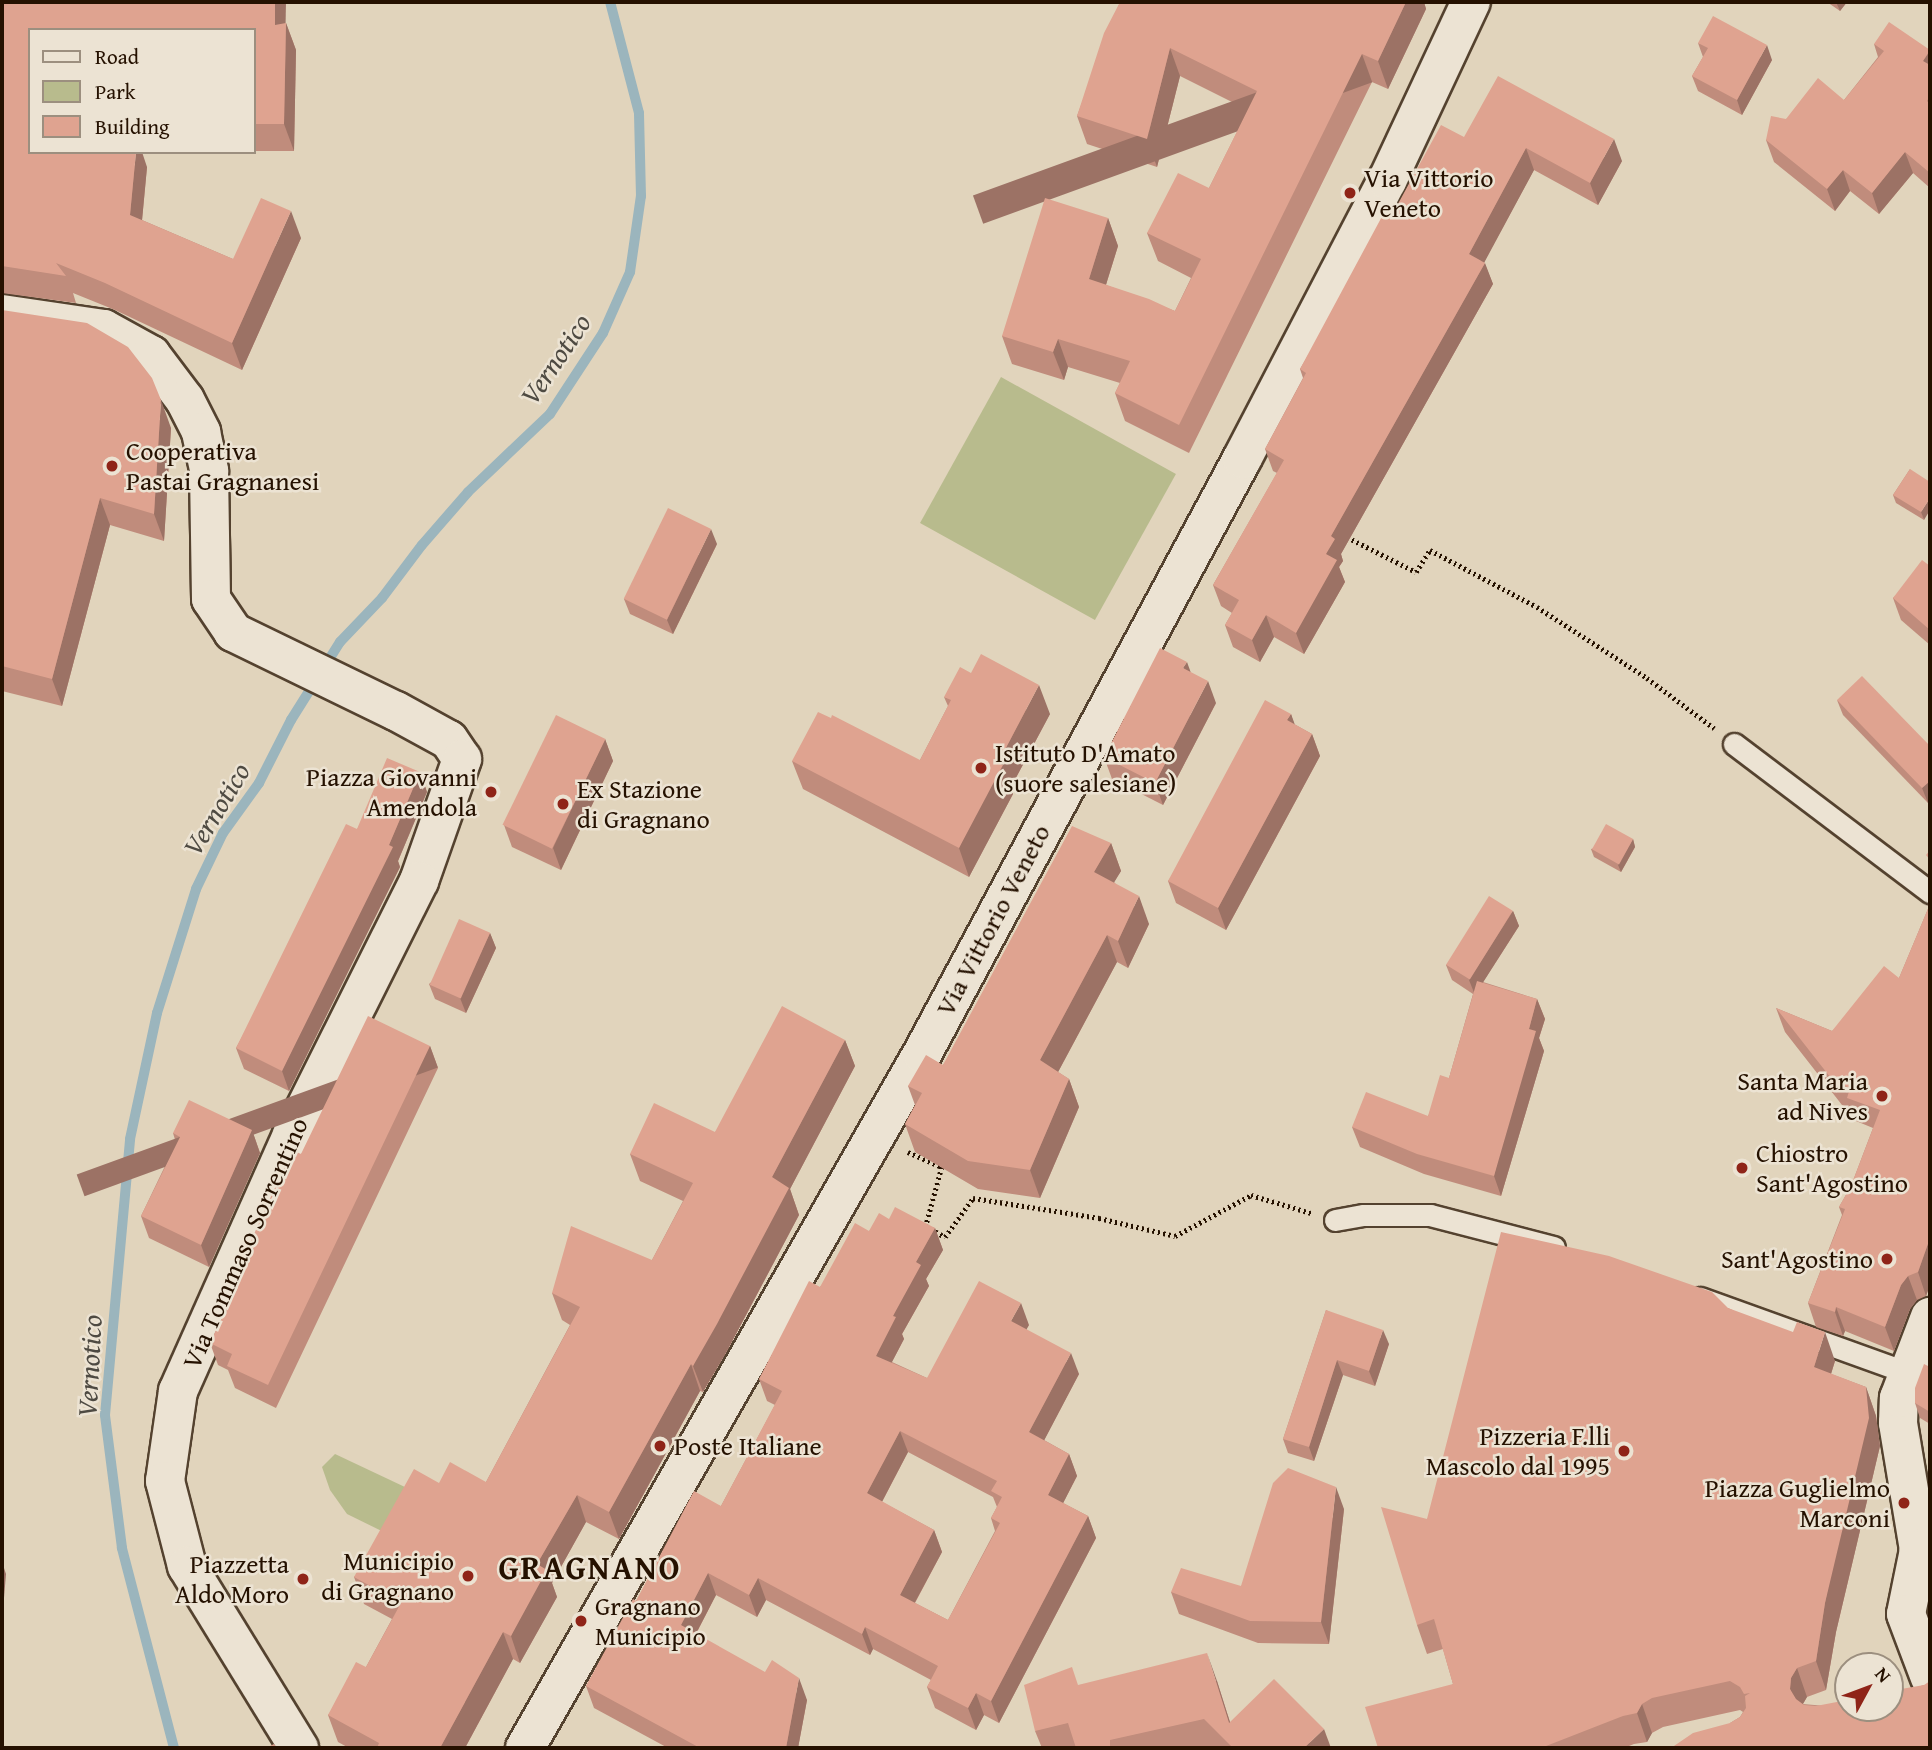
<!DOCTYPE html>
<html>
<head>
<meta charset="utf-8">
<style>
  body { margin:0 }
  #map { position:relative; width:1932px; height:1750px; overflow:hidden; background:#e1d4bc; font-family:"Gentium Book Plus",serif }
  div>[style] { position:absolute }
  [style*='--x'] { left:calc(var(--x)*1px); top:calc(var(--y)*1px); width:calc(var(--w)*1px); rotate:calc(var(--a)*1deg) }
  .green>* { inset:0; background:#b8bb8d; transform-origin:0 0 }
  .stream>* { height:10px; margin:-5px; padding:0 5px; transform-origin:5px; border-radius:5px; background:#9bb5bd }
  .path>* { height:4.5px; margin-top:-2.25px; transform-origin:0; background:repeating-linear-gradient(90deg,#251100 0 2px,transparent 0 5.5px) }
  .roads { filter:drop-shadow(2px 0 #54422f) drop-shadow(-2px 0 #54422f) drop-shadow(0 2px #54422f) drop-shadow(0 -2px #54422f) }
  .service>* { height:21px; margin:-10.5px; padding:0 10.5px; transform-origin:10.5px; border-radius:10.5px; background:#ece3d3 }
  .minor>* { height:38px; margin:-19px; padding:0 19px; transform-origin:19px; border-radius:19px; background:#ece3d3 }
  .tertiary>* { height:38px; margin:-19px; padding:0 19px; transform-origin:19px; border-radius:19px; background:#ece3d3 }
  .wall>* { inset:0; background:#c08c7c }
  .shaded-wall>* { inset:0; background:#9c7265; transform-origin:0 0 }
  .building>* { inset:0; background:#dfa390; transform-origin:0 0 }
  .dots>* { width:19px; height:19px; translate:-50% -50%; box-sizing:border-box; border:4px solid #ece3d3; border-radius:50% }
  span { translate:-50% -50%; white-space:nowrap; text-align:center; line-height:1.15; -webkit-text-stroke:5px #ece3d3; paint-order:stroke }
  .poi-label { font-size:26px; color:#251100 }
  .left { translate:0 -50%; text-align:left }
  .right { translate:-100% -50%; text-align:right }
  .street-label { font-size:26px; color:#251100 }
  .water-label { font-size:28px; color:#4e4a42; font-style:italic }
  .district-label { font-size:33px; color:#251100; font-weight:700; letter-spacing:2px }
  .frame { position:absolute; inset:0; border:4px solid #251100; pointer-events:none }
  .legend { position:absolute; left:28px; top:28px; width:228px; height:126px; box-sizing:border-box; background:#ece3d3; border:2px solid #9c8f7f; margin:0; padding:9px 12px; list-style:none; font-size:21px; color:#251100 }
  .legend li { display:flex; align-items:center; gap:14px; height:35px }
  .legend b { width:35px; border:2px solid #9c8f7f }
  .north { position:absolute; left:1834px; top:1652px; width:70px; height:70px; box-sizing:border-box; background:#ece3d3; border:2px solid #9c8f7f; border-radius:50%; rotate:49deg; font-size:19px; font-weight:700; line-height:28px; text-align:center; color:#251100 }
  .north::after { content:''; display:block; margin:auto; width:24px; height:32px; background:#8f2418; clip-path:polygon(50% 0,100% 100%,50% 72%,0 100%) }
</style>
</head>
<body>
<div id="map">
  <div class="green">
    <i style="left:1001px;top:377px;width:200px;height:167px;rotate:29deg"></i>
    <i style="clip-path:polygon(335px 1454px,424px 1496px,400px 1540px,347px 1514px,330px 1490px,322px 1467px)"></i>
  </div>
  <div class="stream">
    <i style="--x:174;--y:1748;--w:207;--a:-104.6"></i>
    <i style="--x:122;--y:1548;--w:134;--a:-97.3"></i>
    <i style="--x:105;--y:1415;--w:277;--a:-84.8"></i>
    <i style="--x:130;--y:1139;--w:129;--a:-77.9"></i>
    <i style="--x:157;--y:1013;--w:130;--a:-72.5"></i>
    <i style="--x:196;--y:889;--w:62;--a:-64.3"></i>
    <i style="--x:223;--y:833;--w:62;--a:-54.2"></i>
    <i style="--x:259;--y:783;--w:71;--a:-63.1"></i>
    <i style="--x:291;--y:720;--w:92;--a:-57.9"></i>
    <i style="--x:340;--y:642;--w:61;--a:-46.3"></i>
    <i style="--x:382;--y:598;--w:66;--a:-53"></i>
    <i style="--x:422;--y:545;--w:70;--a:-49"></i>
    <i style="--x:468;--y:492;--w:113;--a:-43.6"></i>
    <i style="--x:550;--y:414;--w:97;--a:-56.8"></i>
    <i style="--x:603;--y:333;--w:67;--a:-66.1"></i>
    <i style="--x:630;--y:272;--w:77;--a:-81.8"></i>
    <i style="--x:641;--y:196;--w:83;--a:-91.4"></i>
    <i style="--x:639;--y:113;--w:115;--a:-104.6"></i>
  </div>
  <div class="path">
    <i style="--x:1347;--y:537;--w:77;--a:26.9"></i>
    <i style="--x:1416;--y:572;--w:26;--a:-58"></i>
    <i style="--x:1430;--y:550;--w:121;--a:28"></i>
    <i style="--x:1537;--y:607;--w:131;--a:32.8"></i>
    <i style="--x:1647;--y:678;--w:84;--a:36.7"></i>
    <i style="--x:908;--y:1152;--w:37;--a:24"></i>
    <i style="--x:942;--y:1167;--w:61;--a:105.2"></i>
    <i style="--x:926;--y:1226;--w:22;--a:30"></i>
    <i style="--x:945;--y:1237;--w:48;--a:-54.3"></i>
    <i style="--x:973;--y:1198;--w:128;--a:9"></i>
    <i style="--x:1099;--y:1218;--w:78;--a:13.3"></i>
    <i style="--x:1175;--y:1236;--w:86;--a:-28.3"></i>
    <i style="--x:1251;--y:1195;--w:63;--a:16.7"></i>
  </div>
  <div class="roads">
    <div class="service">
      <i style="--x:1734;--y:744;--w:246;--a:37.1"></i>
      <i style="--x:1335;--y:1220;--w:29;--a:-10"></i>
      <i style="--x:1364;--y:1215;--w:66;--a:0"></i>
      <i style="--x:1430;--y:1215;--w:128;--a:14.5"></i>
      <i style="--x:1700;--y:1298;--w:221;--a:19.8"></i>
    </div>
    <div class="minor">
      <i style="--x:1919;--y:1550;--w:129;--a:-99.4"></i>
      <i style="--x:1898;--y:1423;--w:25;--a:-88"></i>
      <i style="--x:1899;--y:1398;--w:87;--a:-69.1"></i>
    </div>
    <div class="tertiary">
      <i style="--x:2;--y:314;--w:103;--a:8.4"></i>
      <i style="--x:104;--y:329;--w:54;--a:29"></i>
      <i style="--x:151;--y:355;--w:56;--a:52.9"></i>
      <i style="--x:185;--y:400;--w:36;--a:63"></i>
      <i style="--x:201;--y:432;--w:40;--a:78"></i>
      <i style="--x:209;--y:471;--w:128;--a:89.1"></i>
      <i style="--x:211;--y:599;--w:40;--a:56"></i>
      <i style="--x:233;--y:632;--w:181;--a:25.9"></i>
      <i style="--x:396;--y:711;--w:60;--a:28.7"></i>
      <i style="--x:449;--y:740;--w:23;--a:56"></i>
      <i style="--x:462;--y:759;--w:129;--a:109.4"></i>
      <i style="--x:419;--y:881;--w:284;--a:116.6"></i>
      <i style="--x:292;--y:1135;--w:280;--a:114"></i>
      <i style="--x:178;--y:1391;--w:91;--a:98.2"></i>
      <i style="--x:165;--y:1481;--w:88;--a:75.5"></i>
      <i style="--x:187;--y:1566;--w:214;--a:58.4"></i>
      <i style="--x:1930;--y:1544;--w:13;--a:151"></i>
      <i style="--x:1919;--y:1550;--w:65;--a:101.5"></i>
      <i style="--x:1906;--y:1614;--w:68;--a:69.4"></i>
      <i style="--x:525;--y:1748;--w:800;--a:-60.23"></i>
      <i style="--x:922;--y:1054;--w:676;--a:-61.73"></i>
      <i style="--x:1242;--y:459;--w:314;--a:-62.5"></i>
      <i style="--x:1387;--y:181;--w:198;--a:-64.9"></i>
    </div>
  </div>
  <div class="wall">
    <i style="clip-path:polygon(2px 2px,286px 23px,296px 50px,294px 151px,254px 151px,254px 30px,30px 30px,30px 152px,147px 167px,142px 220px,233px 259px,301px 238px,242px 370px,115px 310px,73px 293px,76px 303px,2px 293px)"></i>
    <i style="clip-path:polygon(1120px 2px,1424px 2px,1426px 9px,1388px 89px,1372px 82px,1189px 453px,1125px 421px,1115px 393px,1120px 383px,1068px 367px,1064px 380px,1012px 364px,1002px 336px,1108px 218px,1118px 246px,1106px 285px,1175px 311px,1191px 278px,1158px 261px,1147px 233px,1209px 188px,1248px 110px,1180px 76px,1157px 167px,1087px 144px,1077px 116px)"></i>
    <i style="clip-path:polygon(1827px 2px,1847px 2px,1840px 11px)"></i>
    <i style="clip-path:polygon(1698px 43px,1772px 60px,1742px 115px,1698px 91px,1692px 76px,1703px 57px)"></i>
    <i style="clip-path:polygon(1874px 44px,1930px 50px,1930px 188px,1913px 173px,1879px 214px,1850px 191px,1835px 211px,1774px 162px,1766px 140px,1786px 119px,1844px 100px,1878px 57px)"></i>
    <i style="clip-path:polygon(1464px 137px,1622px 161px,1598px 205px,1534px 170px,1484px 262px,1493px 284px,1341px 554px,1343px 561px,1339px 567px,1345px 582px,1304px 654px,1274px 637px,1260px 662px,1233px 647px,1225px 625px,1232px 613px,1221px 606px,1213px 585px,1277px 473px,1273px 471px,1265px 449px,1303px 378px,1300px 369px,1393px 213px)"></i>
    <i style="clip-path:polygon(2px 310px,171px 428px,164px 541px,110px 525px,62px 706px,2px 691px)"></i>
    <i style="clip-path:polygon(1910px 469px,1924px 520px,1896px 503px,1893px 495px)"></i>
    <i style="clip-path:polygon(717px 544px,673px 634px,630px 614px,624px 599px)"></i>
    <i style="clip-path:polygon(1930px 566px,1930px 645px,1901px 620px,1893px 598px)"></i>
    <i style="clip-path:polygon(944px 697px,1050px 714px,1011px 787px,1013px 794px,969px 877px,803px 789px,792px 761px,920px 760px,948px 706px)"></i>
    <i style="clip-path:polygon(1837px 700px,1930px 746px,1928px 803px,1843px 715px)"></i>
    <i style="clip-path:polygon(1216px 703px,1163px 805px,1112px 779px,1104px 757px)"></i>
    <i style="clip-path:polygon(1291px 714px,1294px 724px,1312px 734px,1320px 756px,1226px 930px,1176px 903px,1168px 881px)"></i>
    <i style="clip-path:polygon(605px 739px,613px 761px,561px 870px,512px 847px,504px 825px)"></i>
    <i style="clip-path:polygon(420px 772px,427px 792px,398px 861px,400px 867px,289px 1091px,244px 1069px,236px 1048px,357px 829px)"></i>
    <i style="clip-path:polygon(1633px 839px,1635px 847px,1621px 872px,1594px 857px,1591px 849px)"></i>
    <i style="clip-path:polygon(1111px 843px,1121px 871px,1114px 882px,1149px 924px,1128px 968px,1117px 962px,1058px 1072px,1069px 1079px,1079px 1107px,1040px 1198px,978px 1189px,915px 1152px,905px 1124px,915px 1105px,908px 1086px,943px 1065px)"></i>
    <i style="clip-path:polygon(1930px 904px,1930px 1285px,1926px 1296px,1917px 1300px,1910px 1309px,1894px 1351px,1845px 1331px,1843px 1336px,1816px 1327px,1808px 1303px,1842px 1215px,1839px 1207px,1851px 1186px,1873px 1128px,1856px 1121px,1852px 1109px,1842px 1105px,1785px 1032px,1776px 1008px,1832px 1031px,1899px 978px)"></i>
    <i style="clip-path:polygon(1513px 911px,1519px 926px,1483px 982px,1537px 999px,1545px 1019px,1539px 1038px,1544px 1051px,1501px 1196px,1424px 1174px,1360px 1147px,1352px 1127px,1428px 1116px,1449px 1078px,1473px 994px,1452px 980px,1446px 965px)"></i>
    <i style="clip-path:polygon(490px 933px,496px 948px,466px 1013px,435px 999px,429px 984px)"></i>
    <i style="clip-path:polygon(845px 1040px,855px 1066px,790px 1189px,799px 1215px,727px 1351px,703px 1392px,700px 1391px,619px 1539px,586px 1522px,552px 1583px,557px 1597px,520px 1663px,513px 1659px,465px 1748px,349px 1748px,338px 1742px,328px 1715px,366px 1667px,392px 1619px,364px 1604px,354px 1577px,439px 1483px,486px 1482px,570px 1325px,562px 1320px,552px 1293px,652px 1260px,683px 1201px,640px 1181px,630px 1154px,715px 1132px)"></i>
    <i style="clip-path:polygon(430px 1046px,438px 1068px,276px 1408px,235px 1388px,228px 1370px,218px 1365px,210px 1343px,243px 1273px,240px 1265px,301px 1154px)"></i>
    <i style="clip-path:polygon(252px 1130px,260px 1153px,209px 1267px,149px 1238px,141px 1216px,176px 1143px,173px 1133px)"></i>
    <i style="clip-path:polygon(evenodd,889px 1219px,935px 1228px,943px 1250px,926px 1279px,929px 1286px,902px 1334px,904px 1339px,892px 1362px,927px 1378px,1029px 1325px,1026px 1329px,1079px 1374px,1044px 1440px,1069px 1454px,1077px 1476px,1063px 1503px,1088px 1516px,1096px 1538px,999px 1723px,984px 1715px,976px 1730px,935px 1708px,927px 1687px,931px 1680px,873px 1649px,870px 1655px,766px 1600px,757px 1617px,716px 1595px,696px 1634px,807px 1700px,798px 1748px,668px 1748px,594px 1708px,586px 1686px,636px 1601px,721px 1506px,775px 1405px,767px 1401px,759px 1379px,820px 1287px,869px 1231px,889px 1219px,908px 1452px,993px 1497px,997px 1507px,991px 1518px,995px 1531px,948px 1620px,915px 1603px,942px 1552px,934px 1530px,882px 1502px,908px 1452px)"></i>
    <i style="clip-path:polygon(1728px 1308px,1835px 1361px,1831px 1374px,1866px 1387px,1876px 1416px,1880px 1446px,1836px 1632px,1826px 1690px,1807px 1697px,1803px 1704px,1848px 1708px,1924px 1685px,1930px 1748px,1730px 1723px,1740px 1717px,1743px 1712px,1740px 1710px,1663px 1727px,1652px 1733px,1647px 1742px,1634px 1744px,1624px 1748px,1378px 1748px,1453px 1684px,1443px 1649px,1427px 1654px,1417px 1625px,1427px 1519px)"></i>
    <i style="clip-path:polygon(1326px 1310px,1389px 1344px,1375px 1386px,1343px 1375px,1314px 1461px,1288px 1453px,1283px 1439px)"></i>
    <i style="clip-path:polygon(1930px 1367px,1930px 1424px,1920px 1418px,1915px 1403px)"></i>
    <i style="clip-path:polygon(1344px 1509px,1329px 1644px,1258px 1643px,1179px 1614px,1171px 1592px,1241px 1586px)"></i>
    <i style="clip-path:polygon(1217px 1681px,1230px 1722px,1331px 1748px,1216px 1748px,1214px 1746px,1204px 1748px,1042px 1748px,1035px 1731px,1079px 1685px)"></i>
  </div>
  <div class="shaded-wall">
    <i style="clip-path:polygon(275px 2px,286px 2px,285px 52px,275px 25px)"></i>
    <i style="clip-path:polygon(1406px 2px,1424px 2px,1426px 9px,1388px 89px,1378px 61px)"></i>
    <i style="clip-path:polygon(1836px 2px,1847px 2px,1840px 11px)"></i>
    <i style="clip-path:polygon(286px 23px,296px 50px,294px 151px,284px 124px)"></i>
    <i style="clip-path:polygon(1767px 45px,1772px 60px,1742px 115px,1737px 100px)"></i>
    <i style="clip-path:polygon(1170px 48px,1180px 76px,1157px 167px,1147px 139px)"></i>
    <i style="clip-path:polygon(1930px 51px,1930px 80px,1923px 61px)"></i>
    <i style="left:1362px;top:54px;width:30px;height:414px;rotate:70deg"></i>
    <i style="clip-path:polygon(1614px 139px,1622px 161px,1598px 205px,1590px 183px)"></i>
    <i style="clip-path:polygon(1526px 148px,1534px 170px,1477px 276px,1469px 254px)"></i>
    <i style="clip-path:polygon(136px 152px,142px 152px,147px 167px,140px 242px,130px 215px)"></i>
    <i style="clip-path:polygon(1905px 152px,1913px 173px,1879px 214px,1872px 193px)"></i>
    <i style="clip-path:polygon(1843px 170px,1850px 191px,1835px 211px,1827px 189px)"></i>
    <i style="clip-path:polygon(291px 211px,301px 238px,242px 370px,232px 343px)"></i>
    <i style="clip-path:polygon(1108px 218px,1118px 246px,1099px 307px,1089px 279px)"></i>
    <i style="clip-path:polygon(1485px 263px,1493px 284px,1341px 554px,1343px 561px,1339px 567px,1345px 582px,1304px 654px,1296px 633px,1326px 554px,1331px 536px)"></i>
    <i style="clip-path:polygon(1058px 339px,1068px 367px,1064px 380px,1053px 352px)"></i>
    <i style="clip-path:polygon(161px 400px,171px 428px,164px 541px,154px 514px)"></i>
    <i style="clip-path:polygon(100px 498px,110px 525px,62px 706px,52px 679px)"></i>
    <i style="clip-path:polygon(1930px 498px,1930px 510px,1924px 520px,1921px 512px)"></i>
    <i style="clip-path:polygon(711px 529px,717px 544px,673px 634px,667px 620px)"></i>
    <i style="clip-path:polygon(1266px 615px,1274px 637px,1260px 662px,1252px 640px)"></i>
    <i style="clip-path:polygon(1187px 662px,1195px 684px,1183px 668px)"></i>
    <i style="clip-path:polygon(1208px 681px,1216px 703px,1163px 805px,1155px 783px)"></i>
    <i style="clip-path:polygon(1039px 685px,1050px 714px,1011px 787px,1013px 794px,969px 877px,959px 848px,998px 763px)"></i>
    <i style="clip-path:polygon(1291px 714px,1299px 736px,1287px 720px)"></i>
    <i style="clip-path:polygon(1312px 734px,1320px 756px,1226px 930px,1218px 908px)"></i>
    <i style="clip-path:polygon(605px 739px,613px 761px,561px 870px,553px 848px)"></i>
    <i style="clip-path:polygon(420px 772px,427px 792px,398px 861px,400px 867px,289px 1091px,282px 1071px,389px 845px)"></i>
    <i style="clip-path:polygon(1930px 781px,1930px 801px,1928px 803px,1922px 788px)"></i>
    <i style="clip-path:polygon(1633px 839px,1635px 847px,1621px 872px,1618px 865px)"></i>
    <i style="clip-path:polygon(1111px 843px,1121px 871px,1104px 899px,1094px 872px)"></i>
    <i style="clip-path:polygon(1139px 896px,1149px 924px,1128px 968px,1118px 941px)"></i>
    <i style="clip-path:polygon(1513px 911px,1519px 926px,1475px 995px,1469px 980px)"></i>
    <i style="clip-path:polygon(490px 933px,496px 948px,466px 1013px,460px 998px)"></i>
    <i style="clip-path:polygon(1107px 935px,1117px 962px,1050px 1087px,1040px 1060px)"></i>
    <i style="clip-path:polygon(1537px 999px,1545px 1019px,1539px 1038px,1544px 1051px,1501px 1196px,1494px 1176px,1529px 1029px)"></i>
    <i style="clip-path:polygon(845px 1040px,855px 1066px,790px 1189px,799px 1215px,727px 1351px,703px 1392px,693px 1366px,772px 1177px)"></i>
    <i style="left:430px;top:1046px;width:23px;height:376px;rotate:70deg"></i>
    <i style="clip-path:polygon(1069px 1079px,1079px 1107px,1040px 1198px,1030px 1170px)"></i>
    <i style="clip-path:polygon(252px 1130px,260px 1153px,209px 1267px,201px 1245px)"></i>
    <i style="clip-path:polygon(935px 1228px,943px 1250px,926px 1279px,929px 1286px,902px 1334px,904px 1339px,884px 1377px,876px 1356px,916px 1262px)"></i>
    <i style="clip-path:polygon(1930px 1238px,1930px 1285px,1926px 1296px,1918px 1272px)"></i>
    <i style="clip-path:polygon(1908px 1276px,1917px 1300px,1910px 1309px,1894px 1351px,1885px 1327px,1901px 1285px)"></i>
    <i style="clip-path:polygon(1021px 1303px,1029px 1325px,1019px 1343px,1011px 1321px)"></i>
    <i style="clip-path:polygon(1836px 1307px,1845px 1331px,1843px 1336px,1835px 1312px)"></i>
    <i style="clip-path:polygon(1383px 1330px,1389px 1344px,1375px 1386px,1369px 1371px)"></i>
    <i style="clip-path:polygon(1825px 1332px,1835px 1361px,1824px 1396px,1814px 1367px)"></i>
    <i style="clip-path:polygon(1071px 1353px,1079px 1374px,1037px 1454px,1029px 1432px)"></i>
    <i style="clip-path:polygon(1337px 1360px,1343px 1375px,1314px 1461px,1309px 1447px)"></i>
    <i style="clip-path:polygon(691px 1364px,700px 1391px,619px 1539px,609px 1512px)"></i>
    <i style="clip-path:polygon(1866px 1387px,1876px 1416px,1880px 1446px,1836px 1632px,1826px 1690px,1816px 1661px,1825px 1603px)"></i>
    <i style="clip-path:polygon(900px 1431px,908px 1452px,875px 1515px,867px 1493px)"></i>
    <i style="clip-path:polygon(1069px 1454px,1077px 1476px,1056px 1517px,1048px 1495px)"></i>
    <i style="clip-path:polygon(1336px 1487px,1344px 1509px,1329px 1644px,1321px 1622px)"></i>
    <i style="clip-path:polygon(577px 1495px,586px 1522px,552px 1583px,557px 1597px,520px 1663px,511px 1636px,537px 1564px)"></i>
    <i style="clip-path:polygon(1088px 1516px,1096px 1538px,999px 1723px,991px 1701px)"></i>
    <i style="clip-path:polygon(934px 1530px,942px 1552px,907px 1617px,900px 1595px)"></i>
    <i style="clip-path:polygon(2px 1562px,6px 1574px,2px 1622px)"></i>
    <i style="clip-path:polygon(708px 1573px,716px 1595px,689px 1647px,681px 1625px)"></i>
    <i style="clip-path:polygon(758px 1578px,766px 1600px,757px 1617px,749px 1595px)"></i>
    <i style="clip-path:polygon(865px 1627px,873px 1649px,870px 1655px,862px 1634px)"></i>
    <i style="clip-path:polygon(503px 1632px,513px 1659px,465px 1748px,440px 1748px)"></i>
    <i style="clip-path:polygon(1207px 1653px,1217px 1681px,1238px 1748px,1229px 1723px)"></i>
    <i style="clip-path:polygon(1797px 1668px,1807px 1697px,1801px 1707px,1801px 1718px,1790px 1689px,1791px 1678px)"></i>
    <i style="clip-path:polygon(799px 1678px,807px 1700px,798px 1748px,786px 1748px)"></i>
    <i style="clip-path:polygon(976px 1693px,984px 1715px,976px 1730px,968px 1708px)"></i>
    <i style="clip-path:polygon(1642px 1704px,1652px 1733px,1647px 1742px,1637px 1713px)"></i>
    <i style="clip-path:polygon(1324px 1729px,1331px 1748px,1304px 1748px)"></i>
  </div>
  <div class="building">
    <i style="clip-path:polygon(2px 2px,275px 2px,275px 25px,286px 23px,284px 124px,254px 124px,254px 30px,30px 30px,30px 152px,136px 152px,130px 215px,233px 259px,261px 198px,291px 211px,232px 343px,105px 283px,56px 263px,66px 276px,2px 266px)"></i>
    <i style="clip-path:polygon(1120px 2px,1406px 2px,1378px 61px,1362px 54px,1179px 425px,1115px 393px,1130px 361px,1058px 339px,1053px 352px,1002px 336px,1045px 198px,1108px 218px,1089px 279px,1149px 299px,1175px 311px,1201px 259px,1147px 233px,1178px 173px,1209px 188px,1257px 91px,1170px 48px,1147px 139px,1077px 116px,1104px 33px)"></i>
    <i style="clip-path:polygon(1713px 16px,1767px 45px,1737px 100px,1692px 76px,1708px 48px,1698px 43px)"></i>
    <i style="clip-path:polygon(1889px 22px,1930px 50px,1923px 61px,1930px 65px,1930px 96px,1927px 101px,1930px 104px,1930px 173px,1905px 152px,1872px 193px,1843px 170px,1827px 189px,1766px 140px,1771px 116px,1786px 119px,1818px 78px,1844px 100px,1884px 51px,1874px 44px)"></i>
    <i style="clip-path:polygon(1498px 76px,1614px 139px,1590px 183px,1526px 148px,1469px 254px,1485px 263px,1331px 536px,1335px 539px,1326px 554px,1337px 560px,1296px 633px,1266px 615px,1252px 640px,1225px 625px,1239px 600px,1213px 585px,1284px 460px,1265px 449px,1306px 373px,1300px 369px,1386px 209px,1393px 213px,1441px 125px,1464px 137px)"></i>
    <i style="clip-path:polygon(2px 310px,87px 323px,128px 347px,152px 378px,161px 400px,154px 514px,100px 498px,52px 679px,2px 666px)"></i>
    <i style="clip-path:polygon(1910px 469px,1930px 482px,1930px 498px,1921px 512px,1893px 495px)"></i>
    <i style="left:668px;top:508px;width:48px;height:101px;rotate:26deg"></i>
    <i style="clip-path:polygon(1922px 560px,1930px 566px,1930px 630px,1893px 598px)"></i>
    <i style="clip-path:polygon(1160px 648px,1187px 662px,1183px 668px,1208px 681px,1155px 783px,1104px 757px)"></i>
    <i style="clip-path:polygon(981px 654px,1039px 685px,998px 763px,1003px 765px,959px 848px,792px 761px,818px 712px,831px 718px,832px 715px,920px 760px,951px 700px,944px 697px,960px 667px,971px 673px)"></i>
    <i style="clip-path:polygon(1862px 676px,1930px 746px,1930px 781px,1922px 788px,1837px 700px)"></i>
    <i style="clip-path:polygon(1265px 700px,1291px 714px,1287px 720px,1312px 734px,1218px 908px,1168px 881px)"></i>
    <i style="left:556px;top:715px;width:55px;height:122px;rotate:26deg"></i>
    <i style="clip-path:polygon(387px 758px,420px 772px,389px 845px,393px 847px,282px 1071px,236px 1048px,346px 824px,357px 829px)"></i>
    <i style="left:1606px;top:824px;width:31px;height:29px;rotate:29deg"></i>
    <i style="clip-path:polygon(1072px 826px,1111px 843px,1094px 872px,1139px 896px,1118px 941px,1107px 935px,1040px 1060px,1069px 1079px,1030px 1170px,968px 1161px,905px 1124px,922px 1093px,908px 1086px,926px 1055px,943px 1065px)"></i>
    <i style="clip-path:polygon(1930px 850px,1930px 860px,1926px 855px)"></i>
    <i style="left:1489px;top:896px;width:28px;height:81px;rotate:32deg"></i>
    <i style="clip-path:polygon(1930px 904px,1930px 1238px,1918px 1272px,1908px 1276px,1901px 1285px,1885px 1327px,1836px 1307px,1835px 1312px,1808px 1303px,1845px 1209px,1839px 1207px,1851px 1186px,1880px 1110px,1847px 1098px,1850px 1088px,1834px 1082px,1776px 1008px,1832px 1031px,1884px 966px,1899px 978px)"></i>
    <i style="left:459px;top:919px;width:34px;height:72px;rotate:24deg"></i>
    <i style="clip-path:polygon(1477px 981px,1537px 999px,1529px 1029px,1536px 1031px,1494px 1176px,1417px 1154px,1352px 1127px,1366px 1092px,1428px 1116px,1440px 1075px,1449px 1078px)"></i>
    <i style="clip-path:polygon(782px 1006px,845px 1040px,772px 1177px,789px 1188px,717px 1324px,693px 1366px,691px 1364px,609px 1512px,577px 1495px,537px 1564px,547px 1570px,511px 1636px,503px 1632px,440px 1748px,377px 1748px,379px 1743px,328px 1715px,356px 1662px,366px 1667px,401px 1603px,354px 1577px,414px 1469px,439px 1483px,450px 1462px,486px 1482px,580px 1307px,552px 1293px,571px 1226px,652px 1260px,693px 1183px,630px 1154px,654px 1103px,715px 1132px)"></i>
    <i style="clip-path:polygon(368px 1016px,430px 1046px,268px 1385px,227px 1366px,232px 1354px,210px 1343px,246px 1268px,240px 1265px,292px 1150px,301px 1154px)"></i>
    <i style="clip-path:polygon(189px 1100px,252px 1130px,201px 1245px,141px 1216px,180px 1137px,173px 1133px)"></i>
    <i style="clip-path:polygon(evenodd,895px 1207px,935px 1228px,916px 1262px,921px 1265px,893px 1316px,896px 1317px,876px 1356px,927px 1378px,979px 1281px,1021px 1303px,1011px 1321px,1071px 1353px,1029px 1432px,1069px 1454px,1048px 1495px,1088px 1516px,991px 1701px,976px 1693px,968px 1708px,927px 1687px,938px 1666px,865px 1627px,862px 1634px,758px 1578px,749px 1595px,708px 1573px,681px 1625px,765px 1672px,772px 1660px,799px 1678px,786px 1748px,700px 1748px,586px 1686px,633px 1599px,636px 1601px,694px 1491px,721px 1506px,782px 1391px,759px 1379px,809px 1281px,820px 1287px,855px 1223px,869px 1231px,879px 1213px,889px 1219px,895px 1207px,900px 1431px,997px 1481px,991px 1491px,1002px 1497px,991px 1518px,1000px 1523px,948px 1620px,900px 1595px,934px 1530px,867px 1493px,900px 1431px)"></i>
    <i style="clip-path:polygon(1501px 1232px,1609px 1256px,1712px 1292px,1728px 1308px,1793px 1332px,1797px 1322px,1825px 1332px,1814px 1367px,1866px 1387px,1869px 1418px,1825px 1603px,1816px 1661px,1797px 1668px,1791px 1678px,1790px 1689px,1796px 1699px,1804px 1705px,1816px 1706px,1842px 1701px,1848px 1698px,1848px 1708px,1890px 1708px,1890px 1691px,1924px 1685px,1930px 1681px,1930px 1748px,1671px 1748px,1693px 1733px,1730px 1723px,1740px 1717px,1746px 1708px,1745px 1696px,1750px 1693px,1744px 1694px,1740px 1687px,1730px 1681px,1652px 1698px,1642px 1704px,1637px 1713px,1623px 1716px,1541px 1748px,1378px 1748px,1365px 1707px,1453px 1684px,1434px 1619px,1417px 1625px,1381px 1507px,1427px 1519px)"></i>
    <i style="clip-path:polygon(1326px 1310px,1383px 1330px,1369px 1371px,1337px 1360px,1309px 1447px,1283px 1439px)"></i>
    <i style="clip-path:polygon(1924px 1364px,1930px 1367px,1930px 1412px,1915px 1403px,1915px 1388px)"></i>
    <i style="clip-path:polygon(1288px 1468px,1336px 1487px,1321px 1622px,1250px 1621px,1171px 1592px,1181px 1568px,1241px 1586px,1273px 1483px)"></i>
    <i style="clip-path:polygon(1207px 1653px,1229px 1723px,1274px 1679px,1324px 1729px,1304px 1748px,1233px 1748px,1204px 1719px,1110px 1740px,1110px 1748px,1076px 1748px,1068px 1723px,1035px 1731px,1024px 1685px,1072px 1667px,1078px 1685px)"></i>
    <i style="clip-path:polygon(274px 1744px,277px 1748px,266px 1748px)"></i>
  </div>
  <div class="dots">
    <i style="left:1350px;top:193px;background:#8f2418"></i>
    <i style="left:112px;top:466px;background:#8f2418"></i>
    <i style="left:981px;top:768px;background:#8f2418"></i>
    <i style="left:491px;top:792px;background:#8f2418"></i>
    <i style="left:563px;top:804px;background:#8f2418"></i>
    <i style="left:1882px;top:1096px;background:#8f2418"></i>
    <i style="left:1742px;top:1168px;background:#8f2418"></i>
    <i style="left:1887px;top:1259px;background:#8f2418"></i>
    <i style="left:660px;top:1446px;background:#8f2418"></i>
    <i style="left:1624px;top:1451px;background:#8f2418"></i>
    <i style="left:1904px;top:1503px;background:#8f2418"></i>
    <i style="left:468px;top:1576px;background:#8f2418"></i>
    <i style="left:303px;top:1579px;background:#8f2418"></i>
    <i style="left:581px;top:1621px;background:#8f2418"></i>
  </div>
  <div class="poi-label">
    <span class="left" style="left:1364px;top:193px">Via Vittorio<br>Veneto</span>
    <span class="left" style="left:126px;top:466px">Cooperativa<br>Pastai Gragnanesi</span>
    <span class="left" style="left:995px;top:768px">Istituto D'Amato<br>(suore salesiane)</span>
    <span class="right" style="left:477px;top:792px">Piazza Giovanni<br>Amendola</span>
    <span class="left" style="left:577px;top:804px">Ex Stazione<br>di Gragnano</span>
    <span class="right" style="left:1868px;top:1096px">Santa Maria<br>ad Nives</span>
    <span class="left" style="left:1756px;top:1168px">Chiostro<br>Sant'Agostino</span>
    <span class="right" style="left:1873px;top:1259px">Sant'Agostino</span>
    <span class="right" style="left:1610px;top:1451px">Pizzeria F.lli<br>Mascolo dal 1995</span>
    <span class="left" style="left:674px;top:1446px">Poste Italiane</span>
    <span class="right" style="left:1890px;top:1503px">Piazza Guglielmo<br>Marconi</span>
    <span class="right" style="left:454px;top:1576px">Municipio<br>di Gragnano</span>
    <span class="right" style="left:289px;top:1579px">Piazzetta<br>Aldo Moro</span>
    <span class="left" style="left:595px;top:1621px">Gragnano<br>Municipio</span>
  </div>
  <div class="street-label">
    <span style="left:993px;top:920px;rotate:-62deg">Via Vittorio Veneto</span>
    <span style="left:245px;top:1243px;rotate:-66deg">Via Tommaso Sorrentino</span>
  </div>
  <div class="water-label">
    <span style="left:555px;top:359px;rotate:-56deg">Vernotico</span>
    <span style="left:216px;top:809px;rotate:-59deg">Vernotico</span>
    <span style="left:89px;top:1366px;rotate:-87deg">Vernotico</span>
  </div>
  <div class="district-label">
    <span style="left:590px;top:1568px">GRAGNANO</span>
  </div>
  <div class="frame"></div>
  <ul class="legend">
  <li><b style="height:9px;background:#ece3d3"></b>Road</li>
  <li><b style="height:19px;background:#b8bb8d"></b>Park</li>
  <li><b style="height:19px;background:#dfa390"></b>Building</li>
  </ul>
  <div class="north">N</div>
</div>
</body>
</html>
